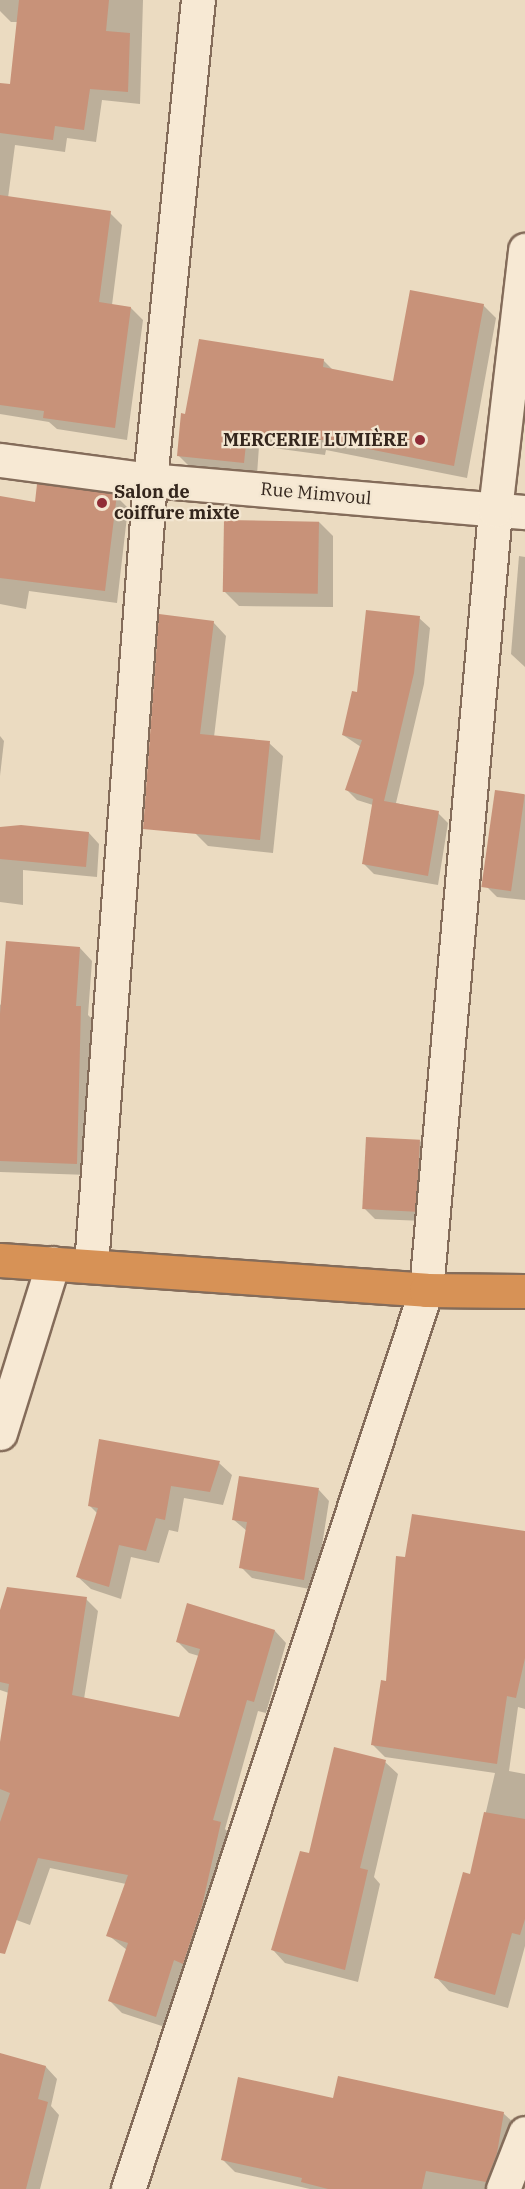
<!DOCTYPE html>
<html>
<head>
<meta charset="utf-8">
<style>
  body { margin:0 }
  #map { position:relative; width:525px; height:2189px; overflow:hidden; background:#ebdbc1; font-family:"IBM Plex Serif",serif }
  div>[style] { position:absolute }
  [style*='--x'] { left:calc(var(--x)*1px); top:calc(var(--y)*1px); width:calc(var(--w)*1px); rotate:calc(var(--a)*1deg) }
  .shadow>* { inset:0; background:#0003 }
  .building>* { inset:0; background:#c89279; transform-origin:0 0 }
  .roads { filter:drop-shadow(2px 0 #846c5a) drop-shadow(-2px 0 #846c5a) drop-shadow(0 2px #846c5a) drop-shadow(0 -2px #846c5a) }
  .minor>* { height:33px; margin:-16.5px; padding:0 16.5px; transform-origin:16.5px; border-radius:16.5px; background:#f7e9d4 }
  .highway>* { height:33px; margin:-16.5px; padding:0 16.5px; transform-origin:16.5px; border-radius:16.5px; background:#d79256 }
  .dots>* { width:16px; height:16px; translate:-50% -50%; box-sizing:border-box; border:3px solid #f3e6d1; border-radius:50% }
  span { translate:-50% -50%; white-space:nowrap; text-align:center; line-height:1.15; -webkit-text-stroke:4.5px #f3e6d1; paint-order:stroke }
  .poi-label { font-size:18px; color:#34261d; font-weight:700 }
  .right { translate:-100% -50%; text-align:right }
  .left { translate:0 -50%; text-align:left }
  .street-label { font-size:18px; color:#34261d }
</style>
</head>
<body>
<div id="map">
  <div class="shadow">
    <i style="clip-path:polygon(0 0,143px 0,140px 104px,102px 100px,96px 142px,67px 138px,65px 152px,15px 145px,8px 198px,110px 213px,122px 225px,112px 305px,131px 308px,143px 320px,127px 440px,57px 429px,49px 422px,0 414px,0 85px,11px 86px,18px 22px,11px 22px,0 11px)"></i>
    <i style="clip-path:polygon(483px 305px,496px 318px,467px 478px,326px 450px,325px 455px,259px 446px,257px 475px,191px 468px,178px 455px,187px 415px,323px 360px,334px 371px,395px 382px)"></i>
    <i style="clip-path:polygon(116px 496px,128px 508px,117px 603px,29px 591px,26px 609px,0 604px,0 497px,36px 504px)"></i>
    <i style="clip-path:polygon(319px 522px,333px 536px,333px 607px,239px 606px,225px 592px)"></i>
    <i style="clip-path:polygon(519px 556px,525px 557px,525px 667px,511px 654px)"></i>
    <i style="clip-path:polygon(160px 616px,213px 622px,226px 636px,214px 737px,269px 743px,283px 756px,273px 853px,208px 846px,195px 833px)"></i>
    <i style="clip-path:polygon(419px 618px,430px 628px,424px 684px,396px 803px,438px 813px,448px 823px,438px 885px,374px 874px,364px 864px,373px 805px,357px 800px,347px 790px,361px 747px,343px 735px,358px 694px)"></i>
    <i style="clip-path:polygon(0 736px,4px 741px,0 776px)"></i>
    <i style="clip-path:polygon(496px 792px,525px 795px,525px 900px,497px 897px,486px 886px)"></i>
    <i style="clip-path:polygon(0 829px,89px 833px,99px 844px,97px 877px,23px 870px,23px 905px,0 902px)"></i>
    <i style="clip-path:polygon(80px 948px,92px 961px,88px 1015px,93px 1020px,89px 1175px,0 1172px,0 1005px)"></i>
    <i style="clip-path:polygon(420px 1141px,431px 1152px,424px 1221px,375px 1219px,364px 1208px)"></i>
    <i style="clip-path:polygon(219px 1463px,232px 1475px,223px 1505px,184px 1498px,178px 1532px,169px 1530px,159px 1563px,131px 1557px,121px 1599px,91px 1589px,78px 1577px,98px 1514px,89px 1505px)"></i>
    <i style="clip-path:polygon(319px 1490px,329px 1501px,315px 1590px,252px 1578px,241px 1567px,247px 1531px,234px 1520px)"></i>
    <i style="clip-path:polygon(525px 1533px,525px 1709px,518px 1707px,509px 1771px,525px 1774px,525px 1946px,508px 2008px,449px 1991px,436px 1977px,471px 1876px,495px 1773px,385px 1757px,373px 1745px,388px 1683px,407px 1559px)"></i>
    <i style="clip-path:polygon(86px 1599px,98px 1611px,84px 1699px,180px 1719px,199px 1656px,189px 1653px,177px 1641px,188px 1605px,275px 1631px,286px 1643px,266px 1713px,258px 1711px,225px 1829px,232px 1836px,168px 2028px,122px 2013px,110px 2001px,127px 1950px,108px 1935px,126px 1884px,50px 1868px,30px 1925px,0 1914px,0 1751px,9px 1693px,0 1690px,0 1615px)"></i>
    <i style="clip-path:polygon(385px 1762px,398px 1774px,374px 1877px,380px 1884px,358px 1982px,285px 1963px,273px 1950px,310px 1855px)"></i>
    <i style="clip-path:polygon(0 2055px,46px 2067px,57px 2079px,51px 2106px,59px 2115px,40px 2189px,0 2189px)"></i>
    <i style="clip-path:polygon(334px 2100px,503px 2113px,516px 2125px,500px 2189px,310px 2189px,235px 2172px,222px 2159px)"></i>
  </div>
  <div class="building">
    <i style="clip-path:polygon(19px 0,109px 0,106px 31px,130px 33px,128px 92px,90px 89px,84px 130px,55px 126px,53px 140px,0 133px,0 83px,10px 84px)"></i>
    <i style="clip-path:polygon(0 195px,111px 211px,99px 302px,131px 307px,115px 428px,43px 418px,44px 411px,0 405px)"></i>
    <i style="clip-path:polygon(410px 290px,484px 304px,454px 466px,313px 438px,313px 443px,247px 434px,244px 463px,177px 456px,181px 413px,185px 414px,199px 339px,324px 359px,323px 367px,393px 381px)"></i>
    <i style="clip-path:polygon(37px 484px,117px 494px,105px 591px,0 578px,0 496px,35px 502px)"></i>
    <i style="left:224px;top:520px;width:95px;height:72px;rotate:1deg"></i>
    <i style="clip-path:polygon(366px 610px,420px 616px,414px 673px,384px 801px,439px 811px,428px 876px,362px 864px,373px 799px,345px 790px,362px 740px,342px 735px,352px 691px,357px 692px)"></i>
    <i style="clip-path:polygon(159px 614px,214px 621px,200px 734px,270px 741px,260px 840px,143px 829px)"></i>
    <i style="left:495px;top:790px;width:30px;height:98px;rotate:8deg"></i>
    <i style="clip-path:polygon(21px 825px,89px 832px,86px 867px,0 859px,0 827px)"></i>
    <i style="clip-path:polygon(6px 941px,80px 947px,76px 1006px,81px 1006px,77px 1164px,0 1161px,0 1014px)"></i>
    <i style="left:366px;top:1137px;width:54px;height:72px;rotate:3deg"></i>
    <i style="clip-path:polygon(99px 1439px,220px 1461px,210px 1492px,171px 1486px,165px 1520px,156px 1518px,146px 1551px,119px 1545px,109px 1587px,76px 1577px,98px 1508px,88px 1506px)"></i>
    <i style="clip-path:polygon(239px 1476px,319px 1488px,304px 1580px,239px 1568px,247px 1522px,232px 1520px)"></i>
    <i style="clip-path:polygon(412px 1514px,525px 1531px,525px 1658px,516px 1698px,507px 1696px,497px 1764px,371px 1745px,381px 1680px,386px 1681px,396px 1556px,405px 1557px)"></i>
    <i style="clip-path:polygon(7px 1587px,87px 1597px,72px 1695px,179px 1717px,200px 1649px,176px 1642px,187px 1603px,275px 1630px,254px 1702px,247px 1700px,213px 1820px,221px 1822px,202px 1906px,183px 1964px,174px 1960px,156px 2017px,108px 2001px,128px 1943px,106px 1936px,128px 1875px,38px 1858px,5px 1954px,0 1953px,0 1822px,10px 1793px,0 1789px,0 1742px,9px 1684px,0 1682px,0 1610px)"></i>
    <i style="clip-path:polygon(334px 1747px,386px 1760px,360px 1868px,368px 1870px,345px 1970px,271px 1950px,300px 1851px,309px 1853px)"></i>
    <i style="clip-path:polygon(484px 1812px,525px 1819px,525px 1919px,520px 1935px,512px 1933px,495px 1995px,434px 1978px,463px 1872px,470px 1874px)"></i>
    <i style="clip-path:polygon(0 2053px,46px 2066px,38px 2099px,48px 2102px,26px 2189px,0 2189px)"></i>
    <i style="clip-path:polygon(338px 2076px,504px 2112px,497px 2153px,486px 2182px,426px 2171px,422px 2189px,328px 2189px,301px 2182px,302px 2178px,221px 2160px,238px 2077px,333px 2098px)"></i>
  </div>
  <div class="roads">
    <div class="minor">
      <i style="--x:0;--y:460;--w:151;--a:7.6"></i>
      <i style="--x:150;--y:480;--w:376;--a:4.9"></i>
      <i style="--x:91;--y:1265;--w:787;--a:-85.7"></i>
      <i style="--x:150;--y:480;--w:482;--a:-84.3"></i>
      <i style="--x:0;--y:1433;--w:178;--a:-72.7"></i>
      <i style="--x:128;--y:2189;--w:947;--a:-71.66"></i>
      <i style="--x:426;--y:1290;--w:783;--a:-84.94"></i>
      <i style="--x:495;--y:510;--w:262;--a:-83.4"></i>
      <i style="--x:503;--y:2189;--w:60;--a:-68.6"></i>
    </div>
    <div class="highway">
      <i style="--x:0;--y:1260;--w:427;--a:4"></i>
      <i style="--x:426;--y:1290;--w:99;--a:0.6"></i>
    </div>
  </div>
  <div class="dots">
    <i style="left:420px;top:440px;background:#902d37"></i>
    <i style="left:102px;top:503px;background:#902d37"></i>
  </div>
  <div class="poi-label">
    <span class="right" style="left:408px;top:440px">MERCERIE LUMIÈRE</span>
    <span class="left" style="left:114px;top:503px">Salon de<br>coiffure mixte</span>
  </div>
  <div class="street-label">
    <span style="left:316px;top:494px;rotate:5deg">Rue Mimvoul</span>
  </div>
</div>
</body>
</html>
